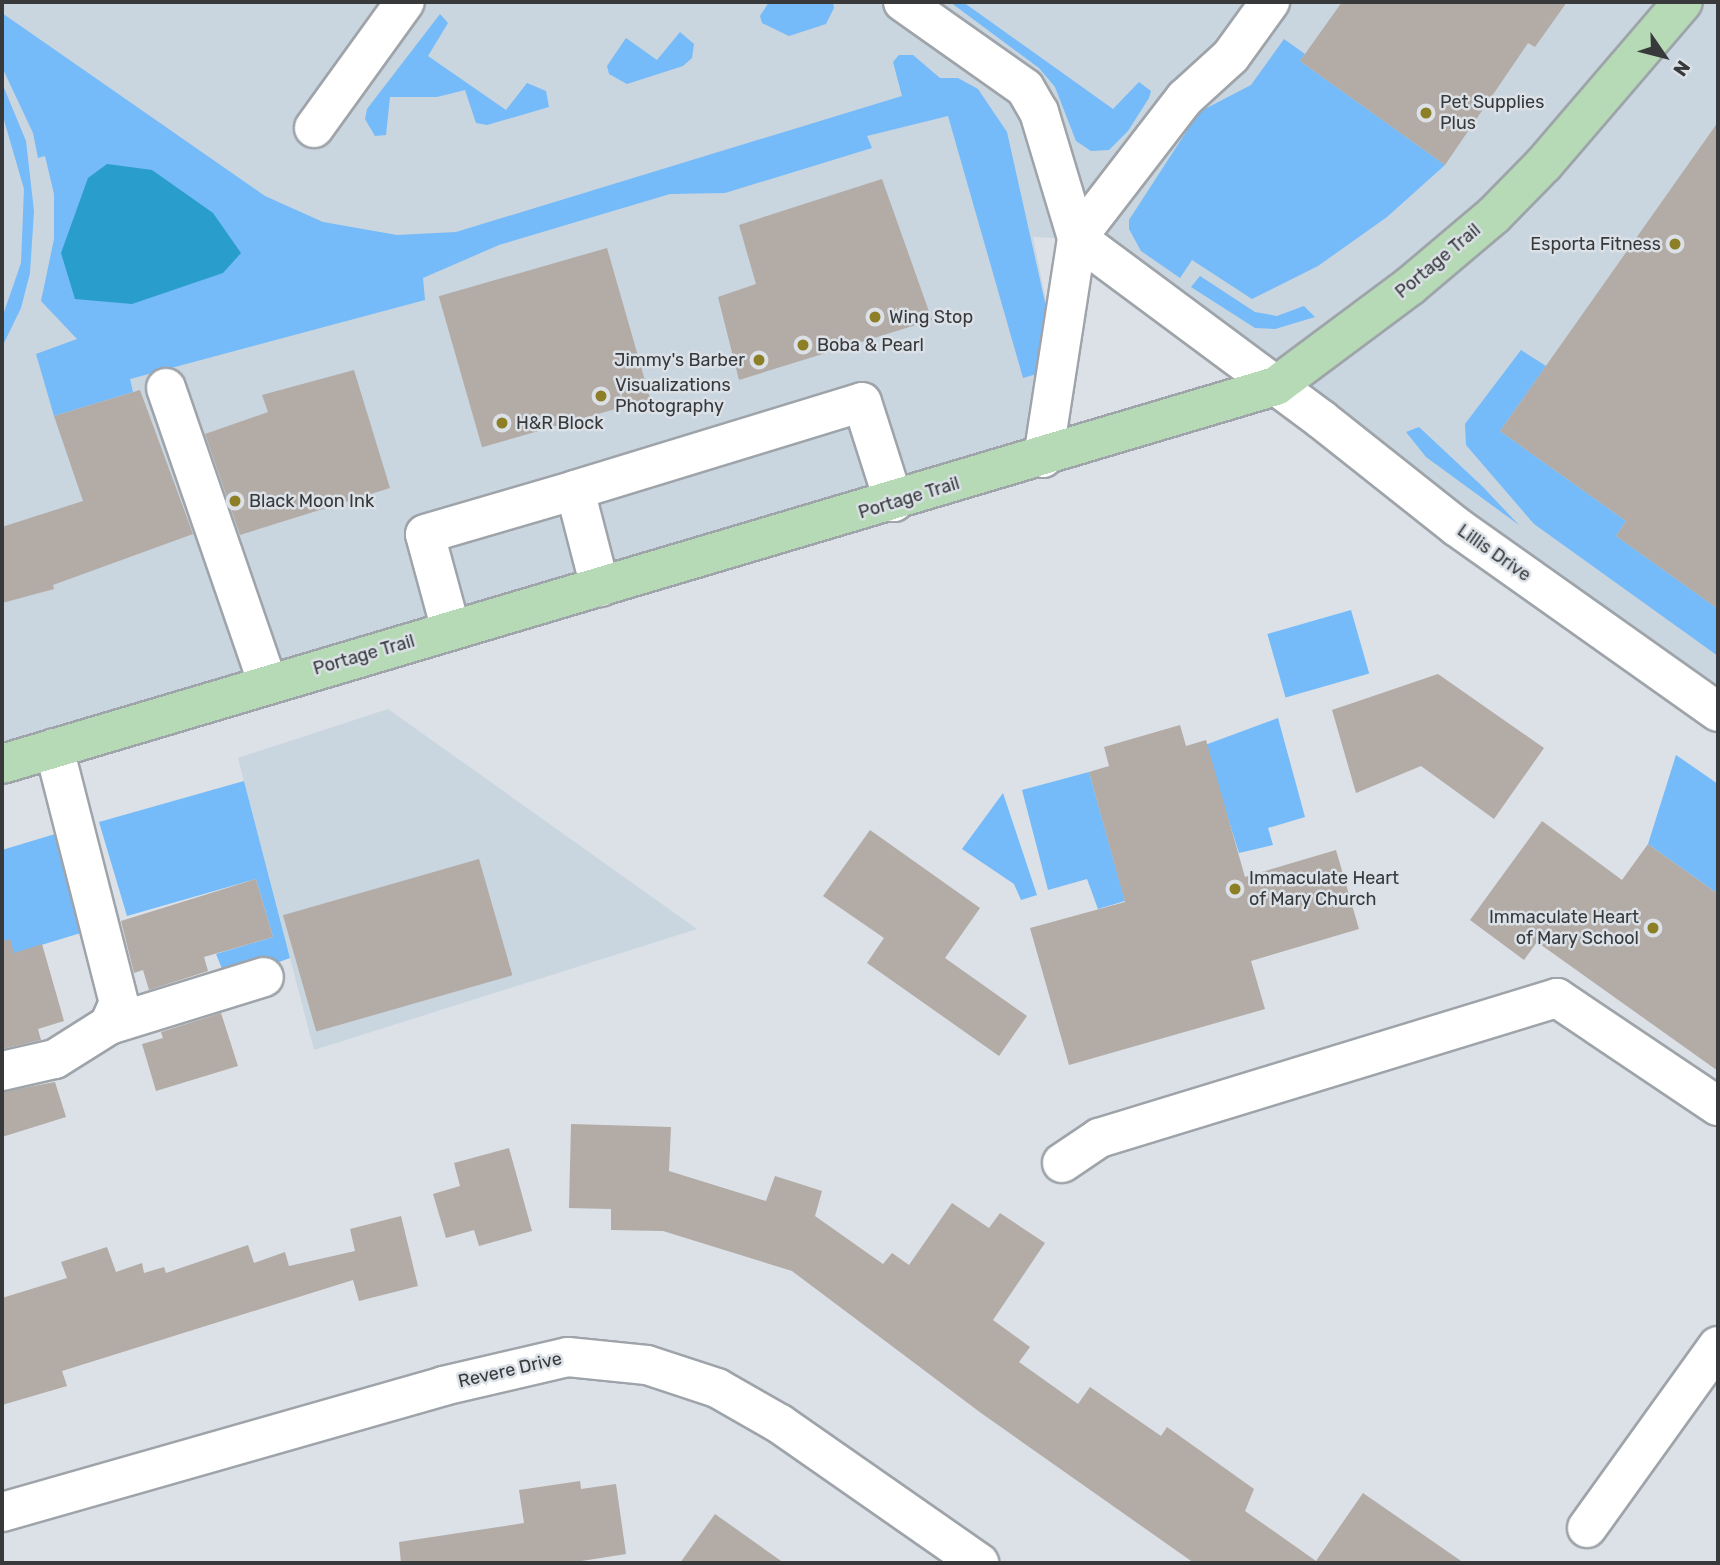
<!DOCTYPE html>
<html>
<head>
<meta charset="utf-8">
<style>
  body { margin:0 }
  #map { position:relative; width:1720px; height:1565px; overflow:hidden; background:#dbe1e7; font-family:Rubik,sans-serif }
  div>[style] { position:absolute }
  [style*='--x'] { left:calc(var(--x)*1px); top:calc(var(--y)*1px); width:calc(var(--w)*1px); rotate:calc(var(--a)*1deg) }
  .built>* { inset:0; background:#c9d5df }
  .green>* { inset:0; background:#75baf9; transform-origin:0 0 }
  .water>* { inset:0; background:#299dcb }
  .building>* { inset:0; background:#b2aba6; transform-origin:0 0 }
  .roads { filter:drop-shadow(2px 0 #9ea4a9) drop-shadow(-2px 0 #9ea4a9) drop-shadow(0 2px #9ea4a9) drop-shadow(0 -2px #9ea4a9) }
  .minor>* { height:38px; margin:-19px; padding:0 19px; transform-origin:19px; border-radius:19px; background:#fff }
  .major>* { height:38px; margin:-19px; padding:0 19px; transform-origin:19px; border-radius:19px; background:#b5dab5 }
  .dots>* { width:19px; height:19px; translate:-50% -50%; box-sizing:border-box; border:4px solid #dbe1e7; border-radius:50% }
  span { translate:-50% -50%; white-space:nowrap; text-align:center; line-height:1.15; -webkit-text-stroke:5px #dbe1e7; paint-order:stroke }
  .poi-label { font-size:18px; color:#37393b }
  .left { translate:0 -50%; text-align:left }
  .right { translate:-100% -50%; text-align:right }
  .street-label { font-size:18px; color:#37393b }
  .frame { position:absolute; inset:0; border:4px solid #37393b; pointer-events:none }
  .north { position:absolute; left:1629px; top:21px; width:70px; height:70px; -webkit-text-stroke:5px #dbe1e7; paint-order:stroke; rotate:125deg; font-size:19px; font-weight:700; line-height:28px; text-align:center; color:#37393b }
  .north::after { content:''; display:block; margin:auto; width:24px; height:32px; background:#37393b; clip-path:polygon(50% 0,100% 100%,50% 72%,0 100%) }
</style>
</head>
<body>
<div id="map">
  <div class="built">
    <i style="clip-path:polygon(2px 2px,1718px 2px,1718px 712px,1077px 239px,1033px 237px,1076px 448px,2px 764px)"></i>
    <i style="clip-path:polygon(388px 709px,697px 929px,314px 1050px,238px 758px)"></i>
  </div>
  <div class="green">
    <i style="clip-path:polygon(769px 2px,833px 2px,834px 8px,826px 24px,789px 36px,762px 23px,760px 16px)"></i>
    <i style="clip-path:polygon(950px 2px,963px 2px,1113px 109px,1139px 82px,1151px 91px,1149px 98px,1128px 131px,1109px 150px,1091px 151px,1076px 141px,1055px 87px,1039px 68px)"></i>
    <i style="clip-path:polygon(2px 13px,265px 196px,323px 222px,397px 235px,456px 232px,902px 96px,893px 62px,899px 55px,913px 55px,940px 78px,958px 78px,978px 89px,1007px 132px,1051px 329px,1040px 373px,1023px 378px,948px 116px,867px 136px,872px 148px,725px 193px,670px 194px,499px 245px,423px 278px,425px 300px,130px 379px,133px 392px,54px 416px,36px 354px,77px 339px,41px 301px,54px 239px,54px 194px,45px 156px,38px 158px,33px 133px,2px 67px)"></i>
    <i style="clip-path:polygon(440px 14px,448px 23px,428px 56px,506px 110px,527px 83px,546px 91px,549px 107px,487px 125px,476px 123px,465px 90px,437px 97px,390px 97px,386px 135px,375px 136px,365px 119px,367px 109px)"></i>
    <i style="clip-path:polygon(680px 32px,694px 44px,692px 58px,683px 66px,627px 84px,609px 74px,607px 66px,626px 38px,657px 60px)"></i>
    <i style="clip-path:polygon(1284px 39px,1305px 54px,1300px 61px,1445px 165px,1387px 217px,1318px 266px,1252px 299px,1192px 260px,1180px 278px,1141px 251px,1129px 229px,1129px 220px,1199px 112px,1251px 85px)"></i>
    <i style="clip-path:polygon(2px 83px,26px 141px,34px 211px,30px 273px,21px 308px,2px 347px,2px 318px,21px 263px,24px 189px,2px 113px)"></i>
    <i style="clip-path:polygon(1200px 276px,1255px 312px,1277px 316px,1304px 306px,1315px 317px,1275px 329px,1255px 328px,1191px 287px)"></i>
    <i style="clip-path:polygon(1521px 350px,1546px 366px,1500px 431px,1626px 521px,1616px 536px,1718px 609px,1718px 656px,1534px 524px,1466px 445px,1465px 424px)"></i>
    <i style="clip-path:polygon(1419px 427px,1482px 486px,1519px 525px,1426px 457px,1406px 432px)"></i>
    <i style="left:1351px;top:610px;width:66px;height:87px;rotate:74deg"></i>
    <i style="clip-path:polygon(1278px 718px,1305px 817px,1268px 828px,1273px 845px,1239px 853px,1205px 745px)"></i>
    <i style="clip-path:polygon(1676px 755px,1718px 784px,1718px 894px,1648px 844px)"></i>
    <i style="clip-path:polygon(1089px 772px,1125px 901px,1098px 909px,1087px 879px,1048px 890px,1022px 790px)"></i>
    <i style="clip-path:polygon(244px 781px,290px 958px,227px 981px,216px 954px,273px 937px,256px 879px,127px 916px,99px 822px)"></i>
    <i style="clip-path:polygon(1003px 793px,1037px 895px,1021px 900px,1014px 884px,962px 849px)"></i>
    <i style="clip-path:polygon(75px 828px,84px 932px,2px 957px,2px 850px)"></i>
  </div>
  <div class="water">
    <i style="clip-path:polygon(107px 164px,152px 170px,213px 213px,241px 253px,223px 273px,132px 304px,75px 299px,61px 253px,88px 178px)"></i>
  </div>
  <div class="building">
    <i style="clip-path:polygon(1342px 2px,1567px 2px,1535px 47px,1528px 43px,1445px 165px,1300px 61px)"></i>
    <i style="clip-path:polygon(1718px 122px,1718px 609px,1616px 536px,1626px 521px,1500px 431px)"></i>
    <i style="clip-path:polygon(882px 179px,932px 320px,739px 380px,718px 297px,756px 284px,739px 225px)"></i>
    <i style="left:607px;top:248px;width:157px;height:175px;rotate:74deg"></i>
    <i style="clip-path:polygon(354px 370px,390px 488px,240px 535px,205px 434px,268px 412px,262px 395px)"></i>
    <i style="clip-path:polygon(140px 390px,193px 534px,53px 585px,54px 589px,2px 603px,2px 527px,83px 501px,54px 416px)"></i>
    <i style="clip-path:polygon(1438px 674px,1544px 748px,1494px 819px,1421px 766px,1356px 793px,1332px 710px)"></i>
    <i style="clip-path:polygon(1180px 725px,1186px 746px,1206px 740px,1245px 877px,1336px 850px,1359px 929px,1251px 961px,1265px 1009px,1069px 1065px,1030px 928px,1125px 902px,1089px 772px,1109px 766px,1104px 747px)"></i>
    <i style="clip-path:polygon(1542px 821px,1622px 880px,1648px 844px,1718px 894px,1718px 1071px,1537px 942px,1524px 960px,1470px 920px)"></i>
    <i style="clip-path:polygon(870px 830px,980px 908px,945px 958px,1027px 1016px,999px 1056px,867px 963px,884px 938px,823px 896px)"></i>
    <i style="left:479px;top:859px;width:121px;height:204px;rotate:74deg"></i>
    <i style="clip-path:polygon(256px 879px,273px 937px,204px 957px,208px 971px,149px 990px,143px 970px,134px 973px,121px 921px)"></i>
    <i style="clip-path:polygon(10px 939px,14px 953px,42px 944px,64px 1021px,38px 1029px,41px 1040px,2px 1049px,2px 941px)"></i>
    <i style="clip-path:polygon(221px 1013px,238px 1066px,156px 1091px,142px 1044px,163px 1038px,161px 1032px)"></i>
    <i style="clip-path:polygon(55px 1082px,66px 1117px,2px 1137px,2px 1092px)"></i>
    <i style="clip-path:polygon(571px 1124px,671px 1127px,669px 1171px,766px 1201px,775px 1176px,822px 1191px,815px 1216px,883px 1264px,892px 1253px,909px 1265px,952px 1203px,989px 1228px,1000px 1213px,1045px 1243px,993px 1320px,1030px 1347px,1019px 1362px,1078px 1404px,1090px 1387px,1161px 1436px,1167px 1427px,1254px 1489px,1245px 1511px,1316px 1561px,1363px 1493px,1464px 1563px,1194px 1563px,981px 1413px,792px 1271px,663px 1231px,611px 1230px,611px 1209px,569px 1208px)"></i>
    <i style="clip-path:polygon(509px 1148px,532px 1231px,479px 1246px,474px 1230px,446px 1238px,433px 1194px,460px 1186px,454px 1163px)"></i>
    <i style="clip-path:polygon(401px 1216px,418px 1286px,359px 1301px,353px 1280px,62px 1371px,67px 1386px,2px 1405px,2px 1298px,67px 1278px,61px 1262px,107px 1247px,116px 1272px,142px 1263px,144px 1273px,164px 1267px,166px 1273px,248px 1245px,254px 1263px,285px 1252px,289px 1266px,355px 1251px,350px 1229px)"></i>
    <i style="clip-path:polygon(580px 1481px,581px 1489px,616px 1484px,626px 1554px,569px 1563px,401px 1563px,399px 1542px,524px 1523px,519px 1490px)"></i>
    <i style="clip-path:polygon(715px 1514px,784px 1563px,680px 1563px)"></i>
  </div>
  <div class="roads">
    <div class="minor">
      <i style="--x:903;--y:2;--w:149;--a:35.2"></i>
      <i style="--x:1025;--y:88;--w:28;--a:60"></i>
      <i style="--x:1039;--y:112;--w:132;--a:73.2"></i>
      <i style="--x:1077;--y:238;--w:305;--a:36.6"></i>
      <i style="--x:1322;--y:420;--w:172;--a:38.4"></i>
      <i style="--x:1457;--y:527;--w:320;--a:35.3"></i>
      <i style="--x:314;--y:128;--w:155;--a:-54.2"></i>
      <i style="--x:166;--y:388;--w:313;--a:71"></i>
      <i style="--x:1043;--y:458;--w:223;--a:-81.2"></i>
      <i style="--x:1077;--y:238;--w:177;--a:-52.4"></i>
      <i style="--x:1185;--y:98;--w:62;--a:-42.4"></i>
      <i style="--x:1231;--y:56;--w:67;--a:-54.2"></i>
      <i style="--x:600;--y:587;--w:100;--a:-104.5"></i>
      <i style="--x:575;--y:490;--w:300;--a:-17"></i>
      <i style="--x:862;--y:402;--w:105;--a:72.3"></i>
      <i style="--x:451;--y:630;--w:99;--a:-105.2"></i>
      <i style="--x:425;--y:534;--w:156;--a:-16.3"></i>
      <i style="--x:109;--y:1025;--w:162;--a:-17.2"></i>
      <i style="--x:2;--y:1071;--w:54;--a:-12.8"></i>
      <i style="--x:55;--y:1059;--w:64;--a:-32.2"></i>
      <i style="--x:109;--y:1025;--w:24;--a:-66"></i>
      <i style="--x:119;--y:1003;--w:263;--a:-104.3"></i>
      <i style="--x:1062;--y:1163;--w:45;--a:-34"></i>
      <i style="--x:1099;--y:1138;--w:479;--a:-17"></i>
      <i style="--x:1557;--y:998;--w:194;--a:33.9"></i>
      <i style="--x:2;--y:1512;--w:459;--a:-15.9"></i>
      <i style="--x:443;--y:1386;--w:128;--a:-13.1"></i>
      <i style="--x:568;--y:1357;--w:79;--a:5.8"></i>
      <i style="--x:647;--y:1365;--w:74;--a:18.2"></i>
      <i style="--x:717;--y:1388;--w:73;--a:29.7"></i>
      <i style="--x:780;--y:1424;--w:243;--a:34.9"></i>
      <i style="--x:1587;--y:1528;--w:224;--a:-54.3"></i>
    </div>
    <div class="major">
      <i style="--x:2;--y:764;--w:1329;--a:-16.53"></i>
      <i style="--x:1276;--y:386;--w:167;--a:-36.7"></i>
      <i style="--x:1410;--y:286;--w:110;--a:-40.2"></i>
      <i style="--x:1494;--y:215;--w:71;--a:-45.6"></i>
      <i style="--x:1544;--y:164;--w:213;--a:-49.4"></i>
    </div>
  </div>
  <div class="dots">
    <i style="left:1426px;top:113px;background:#8d7f26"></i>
    <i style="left:1675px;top:244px;background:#8d7f26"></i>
    <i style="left:875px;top:317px;background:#8d7f26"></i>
    <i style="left:803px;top:345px;background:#8d7f26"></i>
    <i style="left:759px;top:360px;background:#8d7f26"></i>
    <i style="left:601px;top:396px;background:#8d7f26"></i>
    <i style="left:502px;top:423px;background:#8d7f26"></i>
    <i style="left:235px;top:501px;background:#8d7f26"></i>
    <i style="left:1235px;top:889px;background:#8d7f26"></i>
    <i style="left:1653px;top:928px;background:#8d7f26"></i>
  </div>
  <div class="poi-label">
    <span class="left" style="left:1440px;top:113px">Pet Supplies<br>Plus</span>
    <span class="right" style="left:1661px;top:244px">Esporta Fitness</span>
    <span class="left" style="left:889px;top:317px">Wing Stop</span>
    <span class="left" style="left:817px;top:345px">Boba &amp; Pearl</span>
    <span class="right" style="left:745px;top:360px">Jimmy's Barber</span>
    <span class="left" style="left:615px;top:396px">Visualizations<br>Photography</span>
    <span class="left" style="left:516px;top:423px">H&amp;R Block</span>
    <span class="left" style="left:249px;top:501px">Black Moon Ink</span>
    <span class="left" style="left:1249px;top:889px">Immaculate Heart<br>of Mary Church</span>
    <span class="right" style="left:1639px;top:928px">Immaculate Heart<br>of Mary School</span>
  </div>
  <div class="street-label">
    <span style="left:1438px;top:261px;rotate:-40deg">Portage Trail</span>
    <span style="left:909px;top:498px;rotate:-17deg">Portage Trail</span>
    <span style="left:1494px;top:553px;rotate:35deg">Lillis Drive</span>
    <span style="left:364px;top:655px;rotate:-16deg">Portage Trail</span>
    <span style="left:510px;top:1370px;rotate:-13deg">Revere Drive</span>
  </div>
  <div class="frame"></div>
  <div class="north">N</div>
</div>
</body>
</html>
